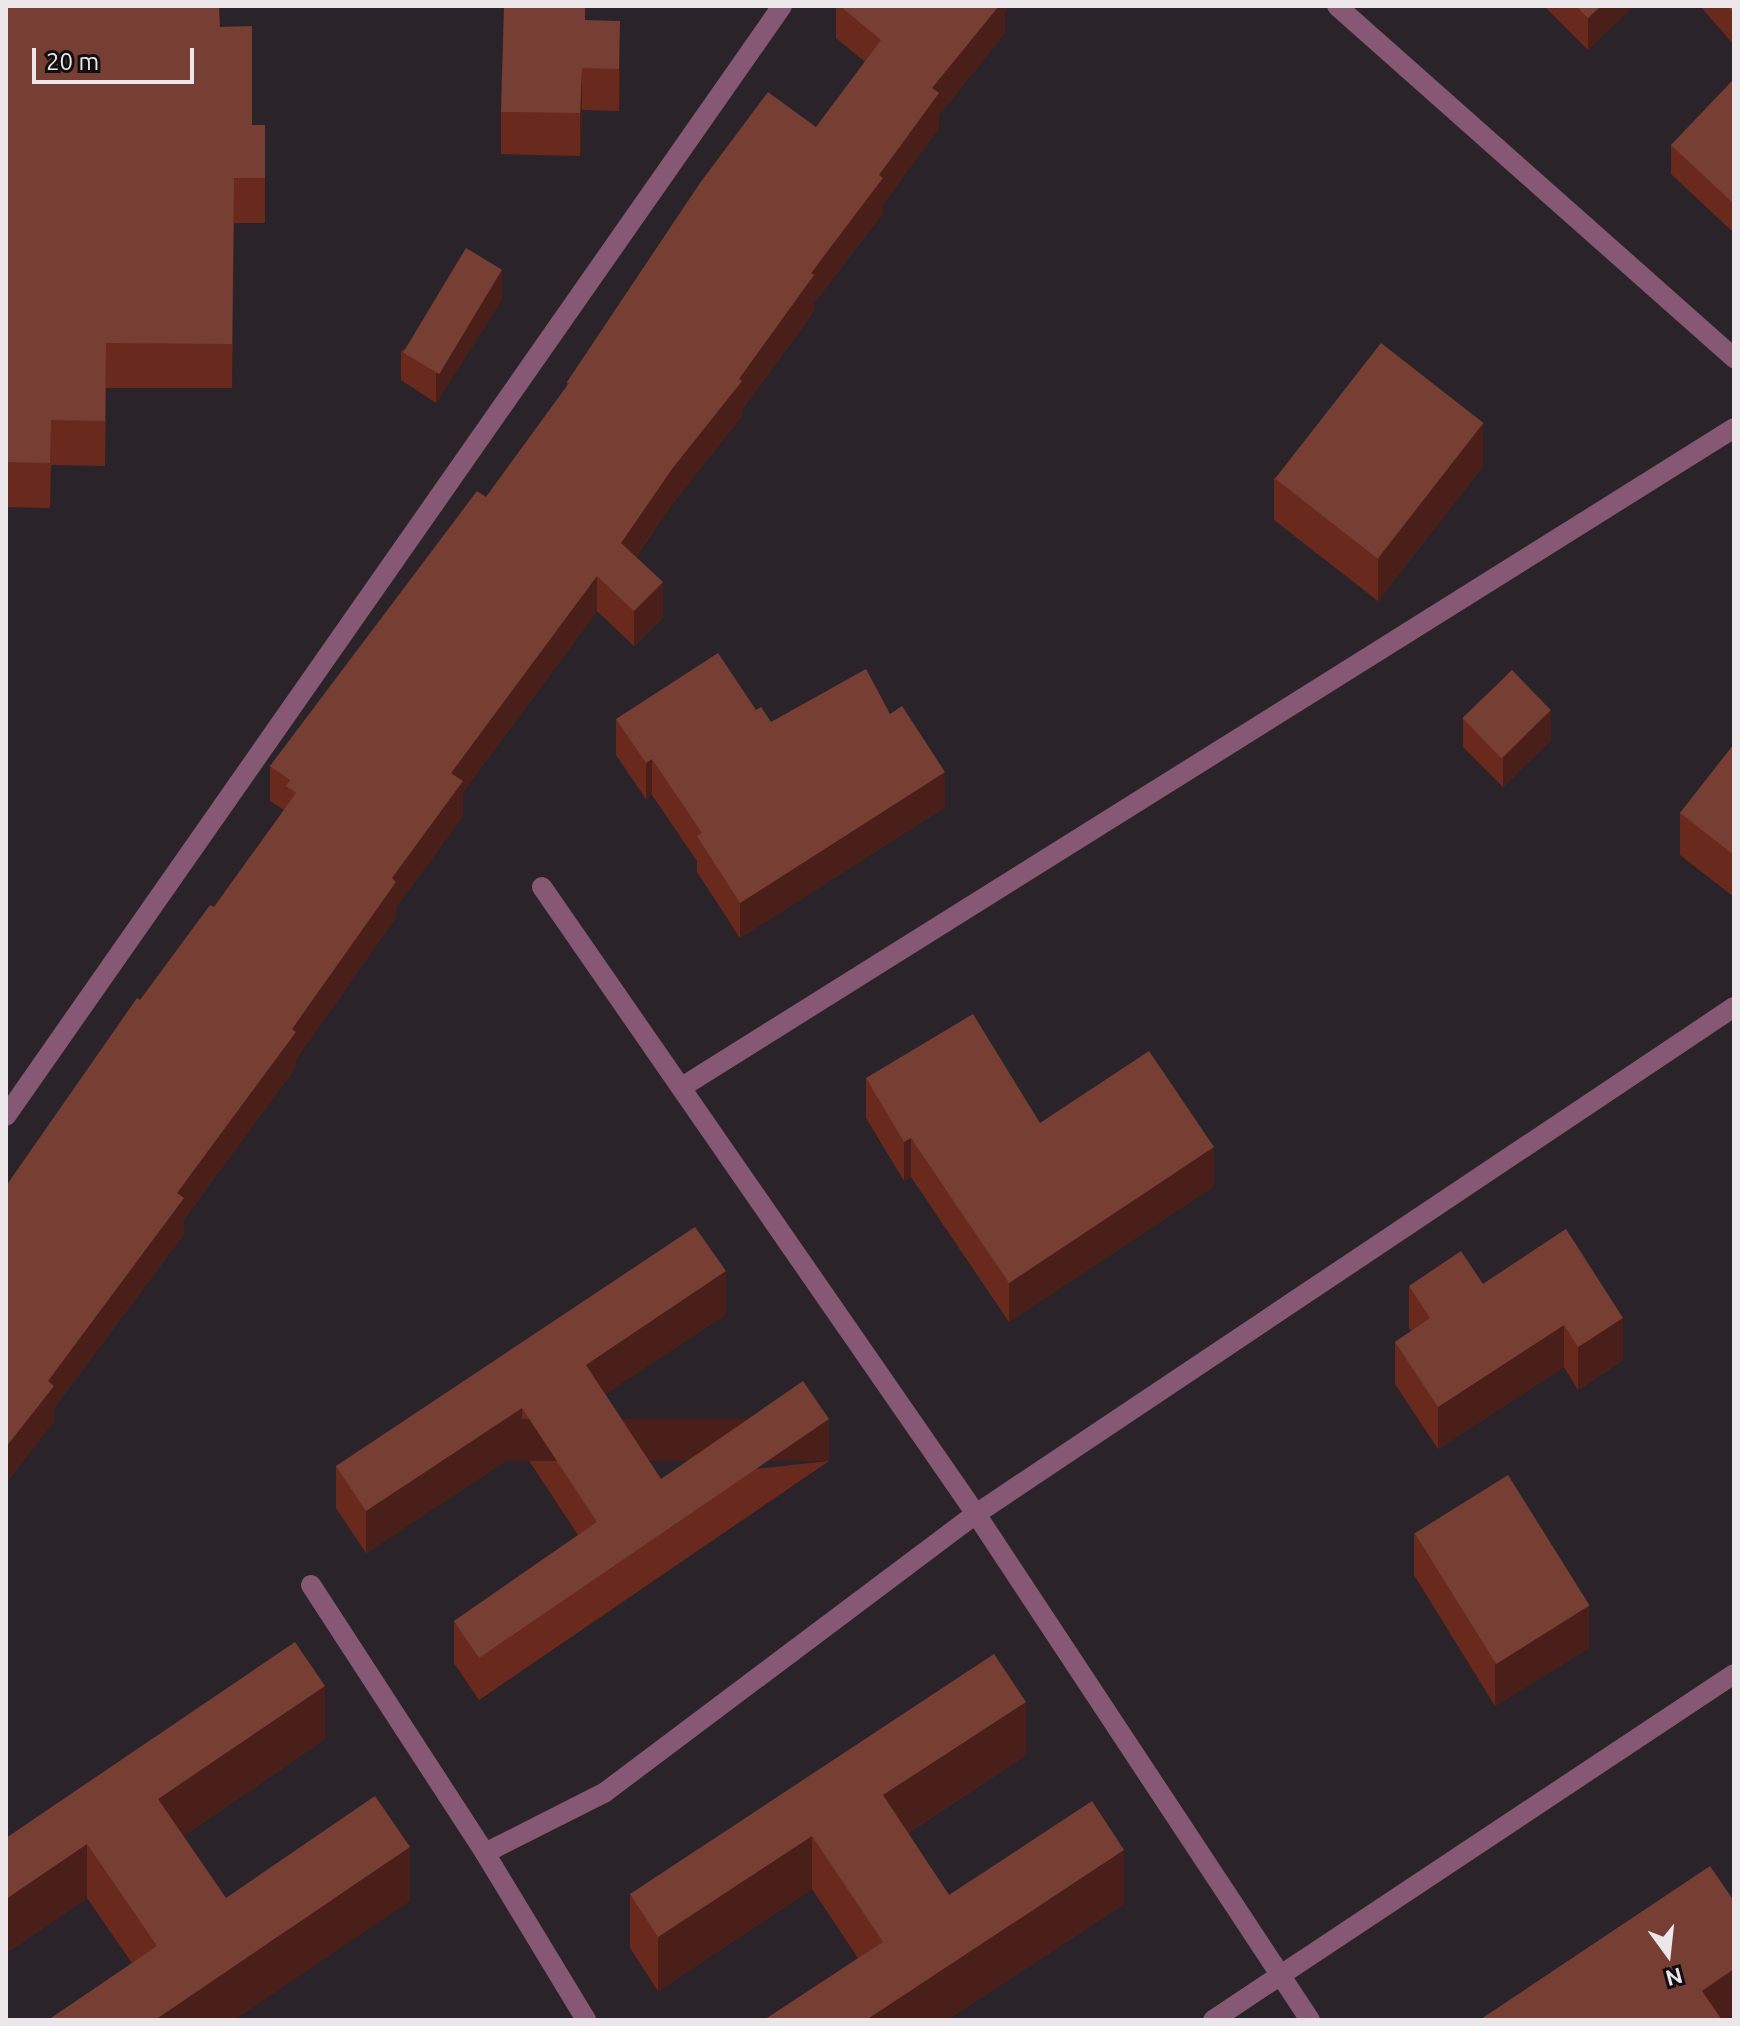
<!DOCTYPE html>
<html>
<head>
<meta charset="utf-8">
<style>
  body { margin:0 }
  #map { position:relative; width:1740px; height:2026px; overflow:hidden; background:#2a242a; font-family:Ubuntu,sans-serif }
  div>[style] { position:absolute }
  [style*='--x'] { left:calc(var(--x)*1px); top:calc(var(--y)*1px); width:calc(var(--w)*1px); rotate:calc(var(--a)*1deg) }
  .minor>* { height:20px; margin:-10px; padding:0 10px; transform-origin:10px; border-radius:10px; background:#875873 }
  .wall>* { inset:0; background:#6a291d }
  .shaded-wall>* { inset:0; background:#4a1f19; transform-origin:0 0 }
  .building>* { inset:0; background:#773e33; transform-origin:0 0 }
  span { translate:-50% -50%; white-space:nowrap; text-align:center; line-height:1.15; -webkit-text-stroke:6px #110f11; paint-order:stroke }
  .frame { position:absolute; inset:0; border:8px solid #eae6ea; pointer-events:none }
  .north { position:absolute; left:1628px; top:1914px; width:80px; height:80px; -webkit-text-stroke:6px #110f11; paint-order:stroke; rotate:165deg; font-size:22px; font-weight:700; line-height:32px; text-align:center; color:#eae6ea }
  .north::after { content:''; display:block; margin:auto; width:28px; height:36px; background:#eae6ea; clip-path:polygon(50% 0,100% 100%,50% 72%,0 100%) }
  .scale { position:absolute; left:32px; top:48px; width:162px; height:36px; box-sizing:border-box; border:4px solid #eae6ea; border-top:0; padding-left:10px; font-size:24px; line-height:28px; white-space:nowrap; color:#eae6ea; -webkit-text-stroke:6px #110f11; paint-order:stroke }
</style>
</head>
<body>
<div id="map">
  <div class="minor">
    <i style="--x:1337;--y:6;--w:531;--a:41.56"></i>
    <i style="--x:542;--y:887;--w:763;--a:55.31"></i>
    <i style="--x:976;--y:1514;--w:606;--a:56.57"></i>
    <i style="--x:682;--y:1087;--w:1241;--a:-32.06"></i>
    <i style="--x:6;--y:1116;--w:1354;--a:-55.04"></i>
    <i style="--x:311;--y:1585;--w:320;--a:57"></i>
    <i style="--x:485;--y:1853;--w:195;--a:58.8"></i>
    <i style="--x:485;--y:1853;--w:133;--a:-26.8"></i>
    <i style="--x:604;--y:1793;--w:465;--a:-36.9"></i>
    <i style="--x:976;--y:1514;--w:912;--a:-33.78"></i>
    <i style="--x:1213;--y:2020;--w:625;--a:-33.59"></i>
  </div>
  <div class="wall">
    <i style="clip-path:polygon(6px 6px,220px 27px,252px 125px,265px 125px,265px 223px,234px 223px,232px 388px,106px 388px,105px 466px,51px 465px,50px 508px,6px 507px)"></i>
    <i style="clip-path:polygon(836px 6px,1009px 6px,1005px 11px,1005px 33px,939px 115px,939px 128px,883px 204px,883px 213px,814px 303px,814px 311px,742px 410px,742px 416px,672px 504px,636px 557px,663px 617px,634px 646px,597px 611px,463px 792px,463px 816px,396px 907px,396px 917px,296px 1059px,296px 1067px,184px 1219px,184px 1234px,54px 1408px,54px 1421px,6px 1483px,140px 1000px,214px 907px,284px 810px,270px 801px,270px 766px,486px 497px,567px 387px,567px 382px,816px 127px,865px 62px,836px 38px)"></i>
    <i style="clip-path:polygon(1544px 6px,1633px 6px,1588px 50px)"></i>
    <i style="clip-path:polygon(1700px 6px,1734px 6px,1734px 45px)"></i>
    <i style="clip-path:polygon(586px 20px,620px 63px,619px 111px,582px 110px,580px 156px,501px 154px,501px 112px)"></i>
    <i style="clip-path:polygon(1734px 79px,1734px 233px,1671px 174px,1671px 145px)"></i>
    <i style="clip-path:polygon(502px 299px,436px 403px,401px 380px,401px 351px)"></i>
    <i style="clip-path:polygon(1483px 466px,1378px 601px,1274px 520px,1274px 478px)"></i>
    <i style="clip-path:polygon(756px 710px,771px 722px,890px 714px,945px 807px,740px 938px,697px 872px,697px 861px,652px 795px,646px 799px,616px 755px,616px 719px)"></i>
    <i style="clip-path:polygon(1463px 718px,1551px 740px,1503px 787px,1463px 747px)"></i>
    <i style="clip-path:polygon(1734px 744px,1734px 897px,1680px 855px,1680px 813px)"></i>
    <i style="clip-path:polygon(866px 1078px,1040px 1123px,1214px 1186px,1009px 1322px,911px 1177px,904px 1181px,866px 1118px)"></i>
    <i style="clip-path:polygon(1566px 1229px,1623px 1360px,1578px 1390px,1564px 1367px,1438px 1449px,1395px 1384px,1395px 1342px,1411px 1331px,1409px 1328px,1409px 1286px,1483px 1284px)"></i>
    <i style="clip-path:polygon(726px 1314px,605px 1394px,661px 1479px,829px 1461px,479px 1700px,454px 1663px,454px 1621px,578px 1535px,522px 1450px,366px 1553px,336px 1508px,336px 1466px)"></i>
    <i style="clip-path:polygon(1414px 1533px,1589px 1648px,1495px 1706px,1414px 1575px)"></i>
    <i style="clip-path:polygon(325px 1739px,183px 1836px,226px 1898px,410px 1901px,132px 1963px,87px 1898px,6px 1953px,6px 1838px)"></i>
    <i style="clip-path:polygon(1026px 1755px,908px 1833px,949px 1895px,1124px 1904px,947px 2020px,764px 2020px,858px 1958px,812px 1889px,658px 1991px,630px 1948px,630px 1894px)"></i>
  </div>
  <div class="shaded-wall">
    <i style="clip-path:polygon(994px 6px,1009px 6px,1005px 11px,1005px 33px,939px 115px,939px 128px,883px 204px,883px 213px,814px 303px,814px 311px,742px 410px,742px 416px,672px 504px,621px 578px,621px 543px,672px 469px,739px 379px,879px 175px,932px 88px)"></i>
    <i style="clip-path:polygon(1601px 6px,1633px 6px,1588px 50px,1588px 18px)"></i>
    <i style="clip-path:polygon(620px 21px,620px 63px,619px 111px,619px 69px)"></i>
    <i style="clip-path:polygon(582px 68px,582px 110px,580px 156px,580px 113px)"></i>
    <i style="clip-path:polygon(502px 270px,502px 299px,436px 403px,436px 373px)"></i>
    <i style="clip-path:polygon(1483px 423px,1483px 466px,1378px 601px,1378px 559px)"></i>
    <i style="clip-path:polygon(597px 576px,597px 611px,463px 792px,463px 816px,396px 907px,396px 917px,296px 1059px,296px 1067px,184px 1219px,184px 1234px,54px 1408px,54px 1421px,6px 1483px,6px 1447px,48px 1381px,177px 1193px,292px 1029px,392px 878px,451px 773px)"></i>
    <i style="clip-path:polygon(663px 582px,663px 617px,634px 646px,634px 611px)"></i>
    <i style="clip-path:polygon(1551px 710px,1551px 740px,1503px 787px,1503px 758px)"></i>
    <i style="clip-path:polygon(652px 759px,652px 795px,646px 799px,646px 763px)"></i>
    <i style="clip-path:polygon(945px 772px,945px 807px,740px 938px,740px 903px)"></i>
    <i style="clip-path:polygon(911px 1138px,911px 1177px,904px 1181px,904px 1142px)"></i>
    <i style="clip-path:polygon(1214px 1147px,1214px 1186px,1009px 1322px,1009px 1283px)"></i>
    <i style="clip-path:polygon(726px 1271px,726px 1314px,586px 1407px,586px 1365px)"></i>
    <i style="clip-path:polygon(1623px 1318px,1623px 1360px,1578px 1390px,1578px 1347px)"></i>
    <i style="clip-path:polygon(1564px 1325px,1564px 1367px,1438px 1449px,1438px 1407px)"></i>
    <i style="clip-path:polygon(522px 1408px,522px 1450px,366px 1553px,366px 1511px)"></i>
    <i style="left:829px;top:1419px;width:42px;height:424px;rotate:90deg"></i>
    <i style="clip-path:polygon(1589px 1606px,1589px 1648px,1495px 1706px,1495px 1664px)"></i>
    <i style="clip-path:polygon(325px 1686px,325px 1739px,158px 1853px,158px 1799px)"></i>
    <i style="clip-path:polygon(1026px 1702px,1026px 1755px,883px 1849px,883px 1795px)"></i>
    <i style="clip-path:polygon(812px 1836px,812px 1889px,658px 1991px,658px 1937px)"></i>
    <i style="clip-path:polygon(87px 1844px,87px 1898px,6px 1953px,6px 1899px)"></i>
    <i style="clip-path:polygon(410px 1847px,410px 1901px,234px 2020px,155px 2020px)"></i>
    <i style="clip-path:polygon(1124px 1850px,1124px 1904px,947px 2020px,866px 2020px)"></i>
    <i style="clip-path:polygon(1734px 1969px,1734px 2020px,1702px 2020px,1702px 1991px)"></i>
  </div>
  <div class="building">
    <i style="clip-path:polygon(6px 6px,219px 6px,220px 27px,252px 26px,252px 125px,265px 125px,265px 178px,234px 178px,232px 344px,106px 343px,105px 421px,51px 420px,50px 463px,6px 462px)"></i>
    <i style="clip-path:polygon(504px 6px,585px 6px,585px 20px,620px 21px,619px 69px,582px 68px,580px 113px,501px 112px)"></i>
    <i style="clip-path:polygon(840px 6px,999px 6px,932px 88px,939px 93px,879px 175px,883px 178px,811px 273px,814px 275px,739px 379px,742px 381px,672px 469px,621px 543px,663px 582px,634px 611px,597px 576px,451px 773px,463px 781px,392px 878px,396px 882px,292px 1029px,296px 1032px,177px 1193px,184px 1198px,48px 1381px,54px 1386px,6px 1447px,6px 1186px,137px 998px,140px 1000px,210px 905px,214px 907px,296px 793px,286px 786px,290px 780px,270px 766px,477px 491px,486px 497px,569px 383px,567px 382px,700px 183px,768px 92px,816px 127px,881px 40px)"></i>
    <i style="clip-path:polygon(1576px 6px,1601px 6px,1588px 18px)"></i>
    <i style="clip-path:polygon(1727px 6px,1734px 6px,1734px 14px)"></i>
    <i style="clip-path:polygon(1734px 79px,1734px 204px,1671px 145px)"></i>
    <i style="left:466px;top:248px;width:42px;height:122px;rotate:31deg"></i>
    <i style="left:1381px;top:343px;width:130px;height:172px;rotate:38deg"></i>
    <i style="clip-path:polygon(718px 653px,756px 710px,761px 707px,771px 722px,866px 669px,890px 714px,902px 706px,945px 772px,740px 903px,697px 836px,702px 833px,652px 759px,646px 763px,616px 719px)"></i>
    <i style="left:1512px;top:670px;width:56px;height:69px;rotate:46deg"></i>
    <i style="clip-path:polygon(1734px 744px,1734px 855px,1680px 813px)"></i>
    <i style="clip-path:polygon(973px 1014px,1040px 1123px,1149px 1051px,1214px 1147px,1009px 1283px,911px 1138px,904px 1142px,866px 1078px)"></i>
    <i style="clip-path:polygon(695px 1227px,726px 1271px,586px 1365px,661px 1479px,803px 1381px,829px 1419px,479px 1658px,454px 1621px,597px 1522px,522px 1408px,366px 1511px,336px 1466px)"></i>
    <i style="clip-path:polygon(1566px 1229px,1623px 1318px,1578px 1347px,1564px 1325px,1438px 1407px,1395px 1342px,1430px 1318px,1409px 1286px,1461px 1251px,1483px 1284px)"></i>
    <i style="left:1508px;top:1475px;width:154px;height:110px;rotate:58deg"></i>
    <i style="clip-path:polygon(295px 1642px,325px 1686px,158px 1799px,226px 1898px,375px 1796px,410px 1847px,155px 2020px,48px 2020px,157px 1946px,87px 1844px,6px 1899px,6px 1838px)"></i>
    <i style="clip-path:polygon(994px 1654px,1026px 1702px,883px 1795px,949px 1895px,1092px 1801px,1124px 1850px,866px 2020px,764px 2020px,883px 1942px,812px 1836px,658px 1937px,630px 1894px)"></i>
    <i style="clip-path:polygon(1710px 1866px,1734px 1901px,1734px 1969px,1702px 1991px,1722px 2020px,1481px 2019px)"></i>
  </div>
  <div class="frame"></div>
  <div class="north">N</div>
  <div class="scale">20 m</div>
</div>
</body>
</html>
